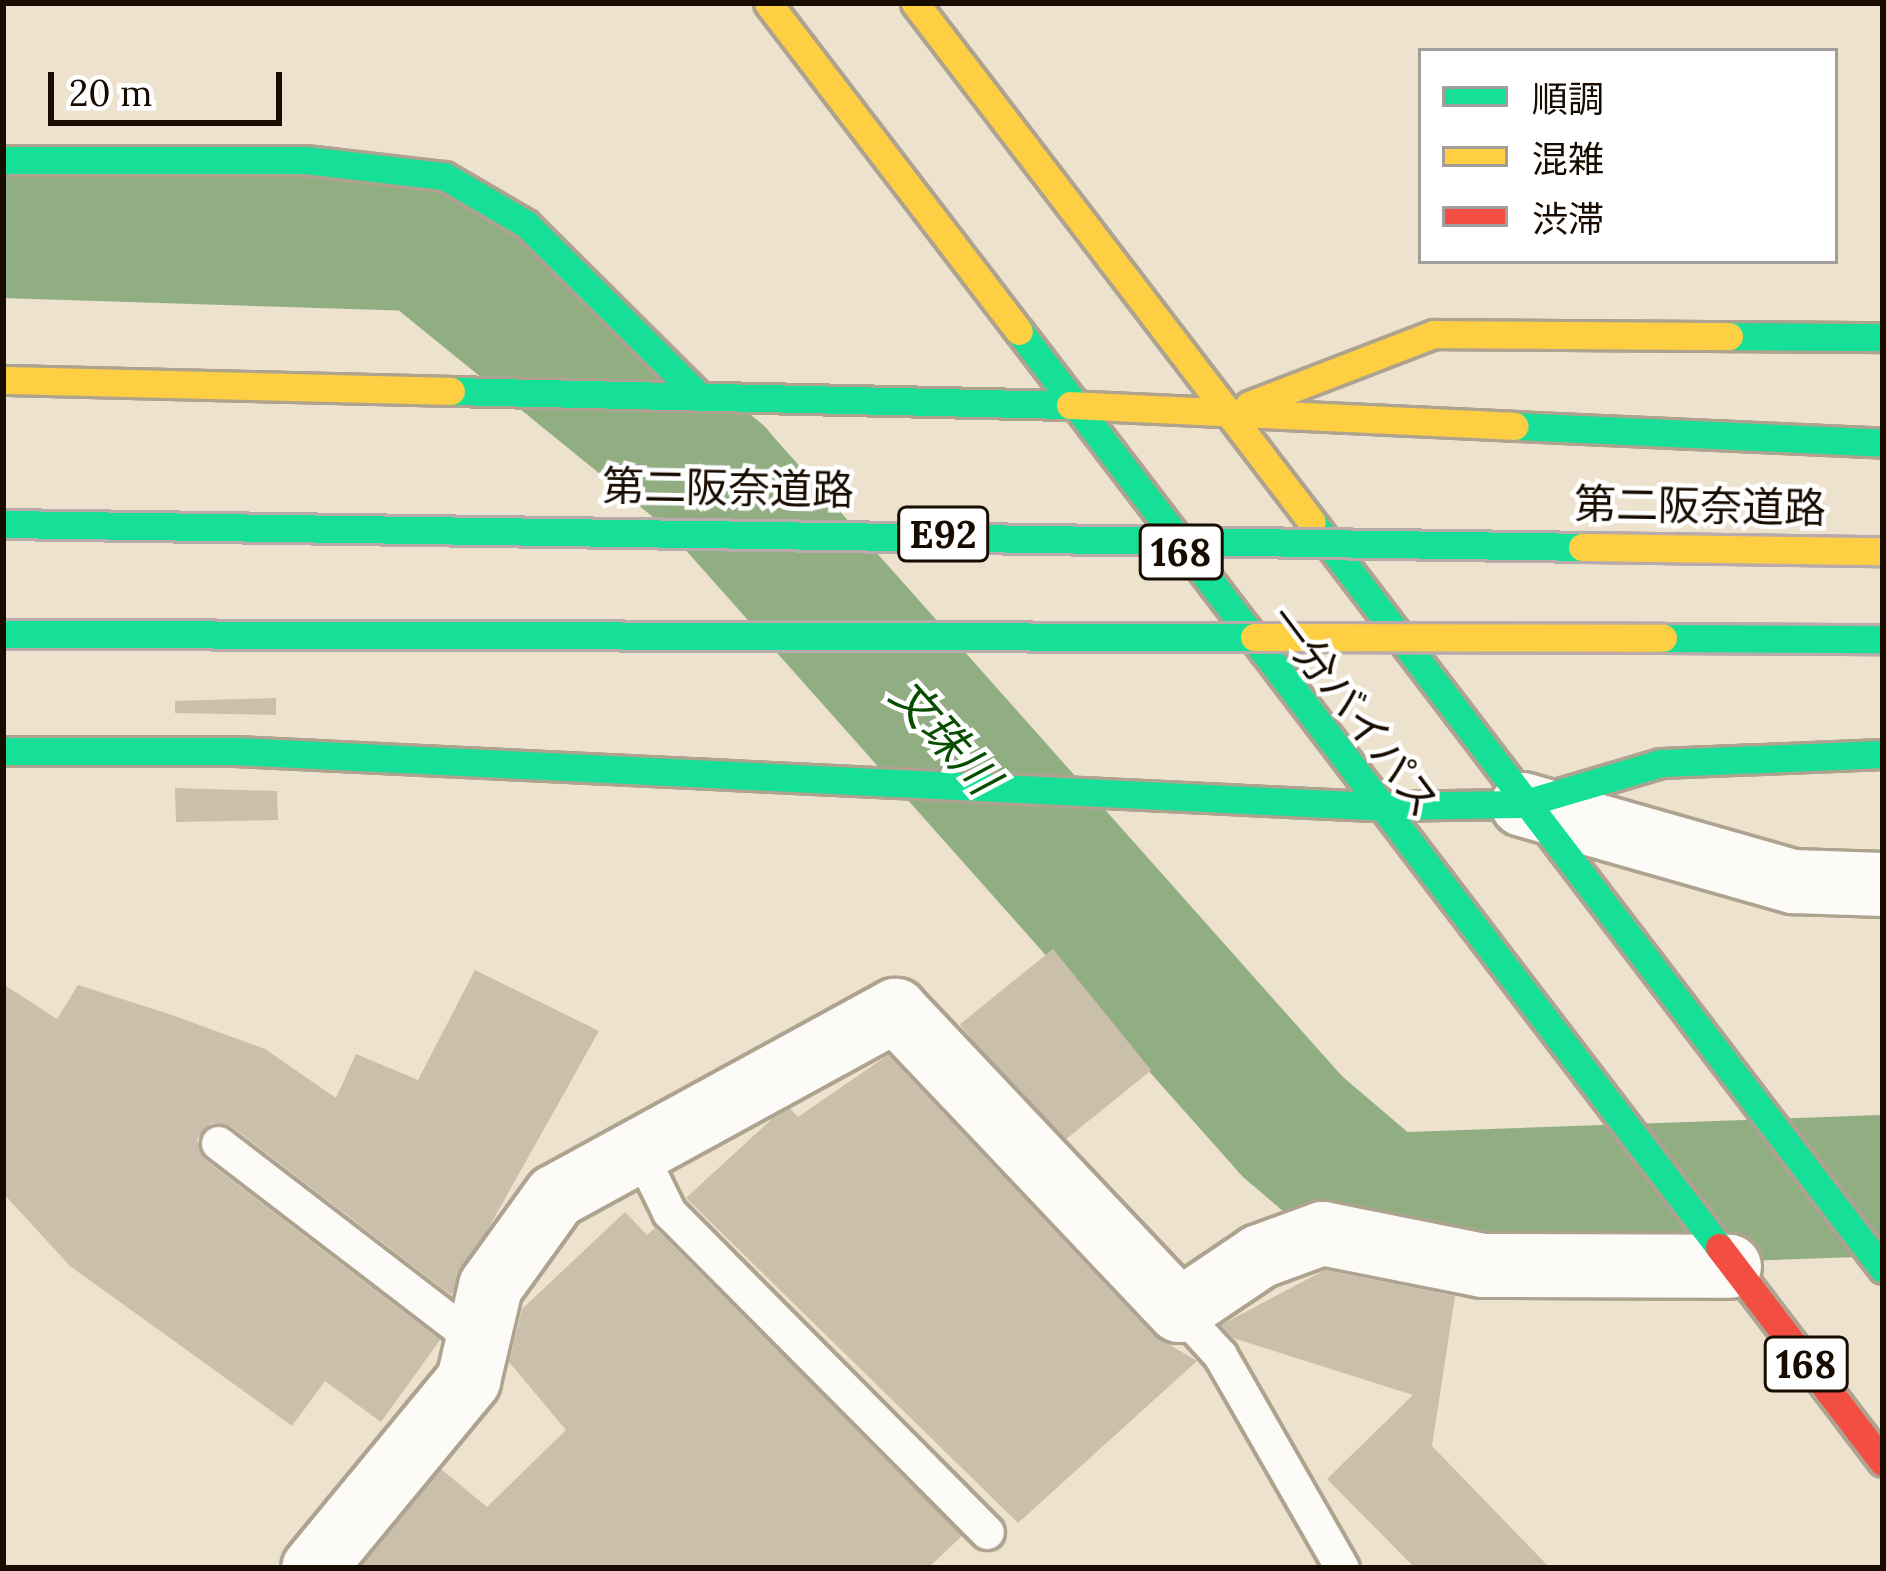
<!DOCTYPE html>
<html>
<head>
<meta charset="utf-8">
<style>
  body { margin:0 }
  #map { position:relative; width:1886px; height:1571px; overflow:hidden; background:#ede2ce; font-family:Lora,"Noto Sans JP",serif }
  div>[style] { position:absolute }
  [style*='--x'] { left:calc(var(--x)*1px); top:calc(var(--y)*1px); width:calc(var(--w)*1px); rotate:calc(var(--a)*1deg) }
  .river>* { height:141px; margin:-70.5px; padding:0 70.5px; transform-origin:70.5px; border-radius:70.5px; background:#91ae83 }
  .building>* { inset:0; background:#cabfaa; transform-origin:0 0 }
  .roads { filter:drop-shadow(3px 0 #aea38f) drop-shadow(-3px 0 #aea38f) drop-shadow(0 3px #aea38f) drop-shadow(0 -3px #aea38f) }
  .lane>* { height:33px; margin:-16.5px; padding:0 16.5px; transform-origin:16.5px; border-radius:16.5px; background:#fcfbf8 }
  .street>* { height:63px; margin:-31.5px; padding:0 31.5px; transform-origin:31.5px; border-radius:31.5px; background:#fcfbf8 }
  .fast>* { height:27px; margin:-13.5px; padding:0 13.5px; transform-origin:13.5px; border-radius:13.5px; background:#16e098 }
  .slow>* { height:27px; margin:-13.5px; padding:0 13.5px; transform-origin:13.5px; border-radius:13.5px; background:#ffcf43 }
  .jam>* { height:27px; margin:-13.5px; padding:0 13.5px; transform-origin:13.5px; border-radius:13.5px; background:#f24e42 }
  .bridges { filter:drop-shadow(3px 0 #b9aaab) drop-shadow(-3px 0 #b9aaab) drop-shadow(0 3px #b9aaab) drop-shadow(0 -3px #b9aaab) }
  .fast-bridge>* { height:27px; margin:-13.5px; padding:0 13.5px; transform-origin:13.5px; border-radius:13.5px; background:#16e098 }
  .slow-bridge>* { height:27px; margin:-13.5px; padding:0 13.5px; transform-origin:13.5px; border-radius:13.5px; background:#ffcf43 }
  span { translate:-50% -50%; white-space:nowrap; text-align:center; line-height:1.15; -webkit-text-stroke:9px #fff; paint-order:stroke }
  .shield-label span { padding:3px 9px; background:#fff; border:3px solid; border-radius:9px; -webkit-text-stroke-width:0 }
  .shield-label { font-size:39px; color:#180c00; font-weight:700 }
  .street-label { font-size:42px; color:#180c00 }
  .water-label { font-size:45px; color:#074e00; font-style:italic }
  .frame { position:absolute; inset:0; border:6px solid #180c00; pointer-events:none }
  .legend { position:absolute; left:1418px; top:48px; width:420px; height:216px; box-sizing:border-box; background:#fff; border:3px solid #a39e99; margin:0; padding:15px 21px; list-style:none; font-size:36px; color:#180c00 }
  .legend li { display:flex; align-items:center; gap:24px; height:60px }
  .legend b { width:60px; border:3px solid #a39e99 }
  .scale { position:absolute; left:48px; top:72px; width:234px; height:54px; box-sizing:border-box; border:6px solid #180c00; border-top:0; padding-left:15px; font-size:36px; line-height:42px; white-space:nowrap; color:#180c00; -webkit-text-stroke:9px #fff; paint-order:stroke }
</style>
</head>
<body>
<div id="map">
  <div class="river">
    <i style="--x:3;--y:227;--w:421;--a:1.8"></i>
    <i style="--x:424;--y:240;--w:374;--a:39.1"></i>
    <i style="--x:714;--y:476;--w:870;--a:48.36"></i>
    <i style="--x:1292;--y:1126;--w:118;--a:40.5"></i>
    <i style="--x:1382;--y:1203;--w:501;--a:-2.06"></i>
  </div>
  <div class="building">
    <i style="clip-path:polygon(276px 698px,276px 715px,175px 713px,175px 701px)"></i>
    <i style="clip-path:polygon(175px 788px,277px 791px,278px 820px,176px 822px)"></i>
    <i style="left:1053px;top:949px;width:156px;height:120px;rotate:51deg"></i>
    <i style="clip-path:polygon(475px 970px,599px 1031px,451px 1295px,231px 1126px,211px 1123px,197px 1139px,205px 1160px,440px 1340px,381px 1422px,325px 1381px,292px 1426px,70px 1266px,3px 1193px,3px 984px,57px 1019px,78px 985px,172px 1015px,265px 1049px,336px 1098px,356px 1054px,418px 1080px)"></i>
    <i style="clip-path:polygon(888px 1055px,1153px 1335px,1197px 1361px,1018px 1523px,686px 1198px,773px 1118px,790px 1108px,798px 1117px)"></i>
    <i style="clip-path:polygon(625px 1212px,647px 1235px,655px 1228px,962px 1536px,928px 1568px,360px 1568px,441px 1469px,487px 1507px,566px 1430px,509px 1362px,522px 1309px)"></i>
    <i style="clip-path:polygon(1325px 1270px,1455px 1296px,1432px 1446px,1550px 1568px,1415px 1568px,1327px 1479px,1413px 1395px,1233px 1338px,1221px 1325px)"></i>
  </div>
  <div class="roads">
    <div class="lane">
      <i style="--x:218;--y:1143;--w:327;--a:37.5"></i>
      <i style="--x:640;--y:1153;--w:66;--a:63.8"></i>
      <i style="--x:669;--y:1212;--w:451;--a:45.2"></i>
      <i style="--x:1179;--y:1310;--w:61;--a:47.7"></i>
      <i style="--x:1220;--y:1355;--w:245;--a:60.2"></i>
    </div>
    <div class="street">
      <i style="--x:1522;--y:804;--w:282;--a:15.9"></i>
      <i style="--x:1793;--y:881;--w:90;--a:1.9"></i>
      <i style="--x:313;--y:1568;--w:244;--a:-50.5"></i>
      <i style="--x:468;--y:1380;--w:97;--a:-76.8"></i>
      <i style="--x:490;--y:1286;--w:111;--a:-54.2"></i>
      <i style="--x:555;--y:1196;--w:388;--a:-28.7"></i>
      <i style="--x:895;--y:1010;--w:413;--a:46.6"></i>
      <i style="--x:1179;--y:1310;--w:97;--a:-34"></i>
      <i style="--x:1259;--y:1256;--w:67;--a:-20.1"></i>
      <i style="--x:1322;--y:1233;--w:163;--a:11.3"></i>
      <i style="--x:1482;--y:1265;--w:247;--a:0.2"></i>
    </div>
    <div class="fast">
      <i style="--x:3;--y:160;--w:302;--a:0"></i>
      <i style="--x:305;--y:160;--w:140;--a:6.6"></i>
      <i style="--x:444;--y:176;--w:95;--a:30.3"></i>
      <i style="--x:526;--y:224;--w:237;--a:44.8"></i>
      <i style="--x:1019;--y:331;--w:1153;--a:52.61"></i>
      <i style="--x:1729;--y:336;--w:154;--a:0.4"></i>
      <i style="--x:451;--y:391;--w:619;--a:1.3"></i>
      <i style="--x:1515;--y:426;--w:368;--a:2.6"></i>
      <i style="--x:1312;--y:522;--w:940;--a:52.61"></i>
      <i style="--x:3;--y:751;--w:232;--a:0"></i>
      <i style="--x:235;--y:751;--w:1139;--a:2.77"></i>
      <i style="--x:1373;--y:806;--w:149;--a:-0.8"></i>
      <i style="--x:1522;--y:804;--w:145;--a:-16.4"></i>
      <i style="--x:1661;--y:763;--w:222;--a:-2.3"></i>
    </div>
    <div class="slow">
      <i style="--x:768;--y:3;--w:413;--a:52.6"></i>
      <i style="--x:915;--y:3;--w:653;--a:52.59"></i>
      <i style="--x:3;--y:380;--w:448;--a:1.4"></i>
      <i style="--x:1070;--y:405;--w:445;--a:2.7"></i>
      <i style="--x:1249;--y:405;--w:198;--a:-21"></i>
      <i style="--x:1434;--y:334;--w:295;--a:0.4"></i>
    </div>
    <div class="jam">
      <i style="--x:1719;--y:1247;--w:270;--a:52.7"></i>
    </div>
  </div>
  <div class="bridges">
    <div class="fast-bridge">
      <i style="--x:3;--y:524;--w:1579;--a:0.83"></i>
      <i style="--x:3;--y:634;--w:1251;--a:0.14"></i>
      <i style="--x:1663;--y:638;--w:220;--a:0.3"></i>
    </div>
    <div class="slow-bridge">
      <i style="--x:1582;--y:547;--w:301;--a:0.8"></i>
      <i style="--x:1254;--y:637;--w:409;--a:0.1"></i>
    </div>
  </div>
  <div class="shield-label">
    <span style="left:943px;top:534px">E92</span>
    <span style="left:1181px;top:552px">168</span>
    <span style="left:1806px;top:1364px">168</span>
  </div>
  <div class="street-label">
    <span style="left:728px;top:488px;rotate:1deg">第二阪奈道路</span>
    <span style="left:1700px;top:506px;rotate:1deg">第二阪奈道路</span>
    <span style="left:1354px;top:711px;rotate:53deg">一分バイパス</span>
  </div>
  <div class="water-label">
    <span style="left:945px;top:736px;rotate:48deg">文珠川</span>
  </div>
  <div class="frame"></div>
  <ul class="legend">
  <li><b style="height:15px;background:#16e098"></b>順調</li>
  <li><b style="height:15px;background:#ffcf43"></b>混雑</li>
  <li><b style="height:15px;background:#f24e42"></b>渋滞</li>
  </ul>
  <div class="scale">20 m</div>
</div>
</body>
</html>
